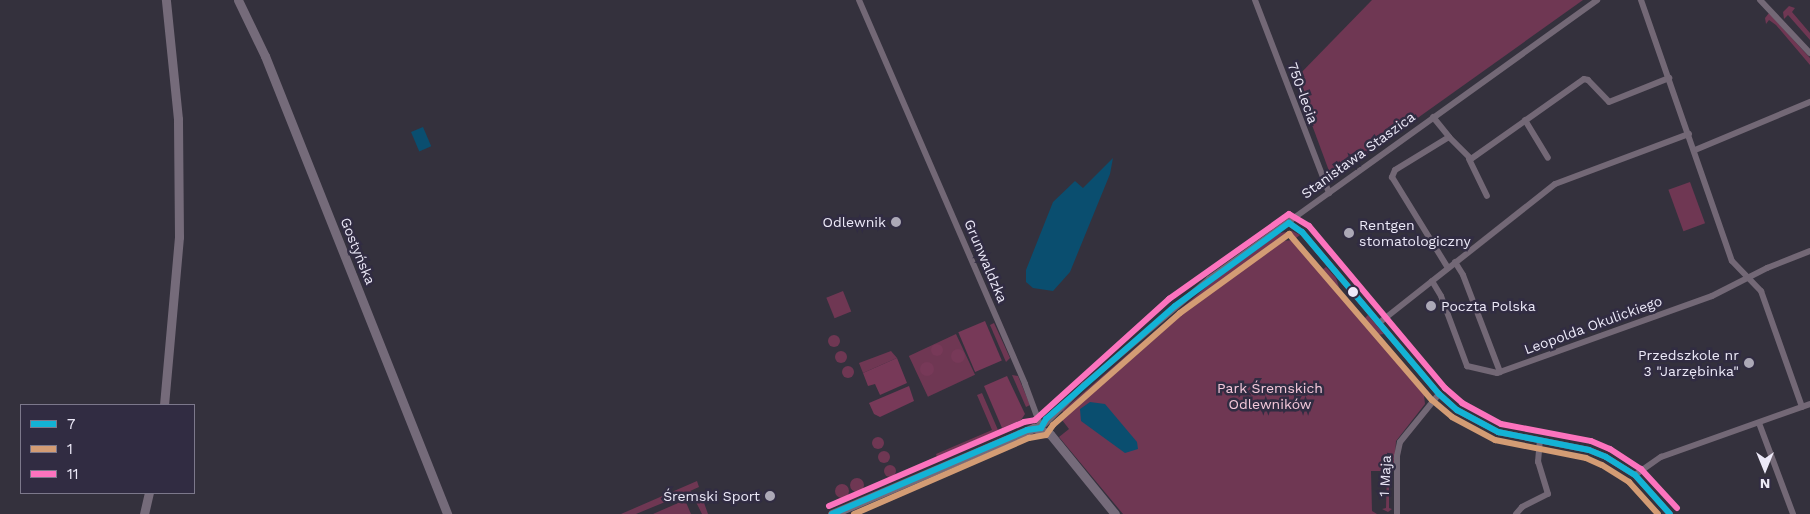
<!DOCTYPE html>
<html>
<head>
<meta charset="utf-8">
<style>
  body { margin:0 }
  #map { position:relative; width:1810px; height:514px; overflow:hidden; background:#34313d; font-family:"Work Sans",sans-serif }
  div>[style] { position:absolute }
  [style*='--x'] { left:calc(var(--x)*1px); top:calc(var(--y)*1px); width:calc(var(--w)*1px); rotate:calc(var(--a)*1deg) }
  .green>* { inset:0; background:#6f3753; transform-origin:0 0 }
  .round { border-radius:50% }
  .forest>* { inset:0; background:#773958; transform-origin:0 0 }
  .water>* { inset:0; background:#0a4e6f; transform-origin:0 0 }
  .minor>* { height:6px; margin:-3px; padding:0 3px; transform-origin:3px; border-radius:3px; background:#736876 }
  .secondary>* { height:9px; margin:-4.5px; padding:0 4.5px; transform-origin:4.5px; border-radius:4.5px; background:#756b7a }
  .bus-1>* { height:6px; margin:-3px; padding:0 3px; transform-origin:3px; border-radius:3px; background:#13b2d5 }
  .bus-2>* { height:6px; margin:-3px; padding:0 3px; transform-origin:3px; border-radius:3px; background:#d39c74 }
  .bus-3>* { height:6px; margin:-3px; padding:0 3px; transform-origin:3px; border-radius:3px; background:#fc73be }
  .dots>* { width:14px; height:14px; translate:-50% -50%; box-sizing:border-box; border:2px solid #312c42; border-radius:50% }
  span { translate:-50% -50%; white-space:nowrap; text-align:center; line-height:1.15; -webkit-text-stroke:5px #312c42; paint-order:stroke }
  .street-label { font-size:14px; color:#ece9f8 }
  .poi-label { font-size:14px; color:#ece9f8 }
  .right { translate:-100% -50%; text-align:right }
  .left { translate:0 -50%; text-align:left }
  .park-label { font-size:14px; color:#f4c8da }
  .legend { position:absolute; left:20px; top:404px; width:175px; height:90px; box-sizing:border-box; background:#312c42; border:1px solid #7c788b; margin:0; padding:6px 9px; list-style:none; font-size:15px; color:#ece9f8 }
  .legend li { display:flex; align-items:center; gap:10px; height:25px }
  .legend b { width:25px; border:1px solid #7c788b }
  .north { position:absolute; left:1740px; top:444px; width:50px; height:50px; -webkit-text-stroke:4px #312c42; paint-order:stroke; rotate:180deg; font-size:14px; font-weight:700; line-height:20px; text-align:center; color:#ece9f8 }
  .north::after { content:''; display:block; margin:auto; width:18px; height:22px; background:#ece9f8; clip-path:polygon(50% 0,100% 100%,50% 72%,0 100%) }
</style>
</head>
<body>
<div id="map">
  <div class="green">
    <i style="clip-path:polygon(1372px 0,1583px 0,1332px 179px,1295px 79px)"></i>
    <i style="clip-path:polygon(1789px 6px,1795px 8px,1792px 12px,1810px 33px,1810px 40px,1788px 15px,1784px 19px,1783px 12px)"></i>
    <i style="clip-path:polygon(1769px 13px,1810px 58px,1810px 65px,1776px 25px,1769px 20px,1766px 24px,1765px 18px)"></i>
    <i style="left:1690px;top:182px;width:44px;height:23px;rotate:70deg"></i>
    <i style="clip-path:polygon(1292px 231px,1300px 235px,1296px 238px,1280px 238px,1225px 278px,1065px 414px,1062px 411px,1212px 282px,1280px 233px)"></i>
    <i style="clip-path:polygon(1294px 240px,1424px 395px,1425px 404px,1396px 441px,1394px 471px,1389px 471px,1389px 508px,1392px 509px,1388px 512px,1382px 509px,1386px 508px,1387px 471px,1371px 471px,1372px 511px,1377px 514px,1123px 514px,1059px 437px,1069px 429px,1062px 420px,1193px 305px,1281px 241px)"></i>
    <i style="clip-path:polygon(1326px 267px,1336px 278px,1340px 290px,1322px 270px)"></i>
    <i style="left:843px;top:291px;width:22px;height:18px;rotate:68deg"></i>
    <i style="clip-path:polygon(1368px 315px,1384px 334px,1377px 335px,1364px 319px)"></i>
    <i style="clip-path:polygon(994px 323px,1010px 358px,1006px 362px,990px 325px)"></i>
    <i style="left:956px;top:334px;width:45px;height:52px;rotate:65deg"></i>
    <i class="round" style="left:828px;top:335px;width:12px;height:12px"></i>
    <i class="round" style="left:835px;top:351px;width:12px;height:12px"></i>
    <i style="clip-path:polygon(891px 351px,897px 358px,863px 373px,859px 363px)"></i>
    <i class="round" style="left:842px;top:366px;width:12px;height:12px"></i>
    <i style="clip-path:polygon(1012px 375px,1018px 376px,1030px 405px,1026px 407px)"></i>
    <i style="clip-path:polygon(982px 393px,998px 430px,937px 457px,936px 454px,992px 430px,977px 395px)"></i>
    <i class="round" style="left:872px;top:437px;width:12px;height:12px"></i>
    <i class="round" style="left:878px;top:451px;width:12px;height:12px"></i>
    <i class="round" style="left:884px;top:465px;width:12px;height:12px"></i>
    <i class="round" style="left:850px;top:478px;width:14px;height:14px"></i>
    <i style="clip-path:polygon(697px 481px,699px 487px,690px 491px,703px 500px,708px 514px,702px 514px,695px 500px,682px 495px,636px 514px,621px 514px)"></i>
    <i class="round" style="left:835px;top:484px;width:14px;height:14px"></i>
    <i style="clip-path:polygon(899px 491px,902px 496px,879px 506px,877px 503px)"></i>
    <i style="clip-path:polygon(685px 500px,691px 514px,653px 514px)"></i>
  </div>
  <div class="forest">
    <i style="left:985px;top:321px;width:43px;height:29px;rotate:67deg"></i>
    <i class="round" style="left:931px;top:344px;width:12px;height:12px"></i>
    <i class="round" style="left:951px;top:349px;width:14px;height:14px"></i>
    <i style="clip-path:polygon(897px 358px,907px 383px,880px 395px,875px 384px,868px 386px,863px 373px)"></i>
    <i class="round" style="left:920px;top:362px;width:14px;height:14px"></i>
    <i style="clip-path:polygon(1007px 376px,1025px 414px,1021px 420px,1002px 428px,984px 386px)"></i>
    <i style="clip-path:polygon(909px 386px,914px 401px,880px 417px,874px 414px,869px 403px)"></i>
  </div>
  <div class="water">
    <i style="left:423px;top:127px;width:21px;height:13px;rotate:67deg"></i>
    <i style="clip-path:polygon(1113px 158px,1110px 174px,1070px 272px,1053px 291px,1033px 288px,1026px 282px,1026px 270px,1053px 202px,1075px 181px,1083px 188px)"></i>
    <i style="clip-path:polygon(1090px 402px,1105px 404px,1137px 442px,1138px 449px,1125px 453px,1081px 421px,1080px 409px)"></i>
  </div>
  <div class="minor">
    <i style="--x:859;--y:0;--w:418;--a:66.6"></i>
    <i style="--x:1025;--y:384;--w:46;--a:69.6"></i>
    <i style="--x:1255;--y:0;--w:207;--a:69"></i>
    <i style="--x:1641;--y:0;--w:276;--a:70.8"></i>
    <i style="--x:1732;--y:261;--w:42;--a:46"></i>
    <i style="--x:1761;--y:291;--w:123;--a:70.5"></i>
    <i style="--x:1760;--y:0;--w:73;--a:46.7"></i>
    <i style="--x:1433;--y:117;--w:26;--a:51"></i>
    <i style="--x:1449;--y:137;--w:63;--a:148.6"></i>
    <i style="--x:1395;--y:170;--w:8;--a:113"></i>
    <i style="--x:1392;--y:177;--w:107;--a:58.4"></i>
    <i style="--x:1525;--y:120;--w:44;--a:58.8"></i>
    <i style="--x:1449;--y:137;--w:31;--a:45"></i>
    <i style="--x:1471;--y:159;--w:138;--a:-35.3"></i>
    <i style="--x:1584;--y:79;--w:4;--a:14"></i>
    <i style="--x:1588;--y:80;--w:30;--a:46"></i>
    <i style="--x:1609;--y:102;--w:65;--a:-21.8"></i>
    <i style="--x:1695;--y:150;--w:125;--a:-22.7"></i>
    <i style="--x:1469;--y:159;--w:41;--a:64.1"></i>
    <i style="--x:1289;--y:223;--w:16;--a:35"></i>
    <i style="--x:1302;--y:232;--w:212;--a:49.8"></i>
    <i style="--x:1439;--y:394;--w:24;--a:42"></i>
    <i style="--x:1457;--y:410;--w:47;--a:28.2"></i>
    <i style="--x:1498;--y:432;--w:93;--a:11.2"></i>
    <i style="--x:1589;--y:450;--w:18;--a:22"></i>
    <i style="--x:1606;--y:457;--w:34;--a:32"></i>
    <i style="--x:1635;--y:475;--w:52;--a:48.1"></i>
    <i style="--x:1455;--y:262;--w:15;--a:58"></i>
    <i style="--x:1463;--y:275;--w:104;--a:69.1"></i>
    <i style="--x:1432;--y:281;--w:17;--a:59"></i>
    <i style="--x:1441;--y:296;--w:75;--a:69.6"></i>
    <i style="--x:1467;--y:366;--w:31;--a:13"></i>
    <i style="--x:1497;--y:373;--w:228;--a:-19.7"></i>
    <i style="--x:1712;--y:296;--w:62;--a:-27"></i>
    <i style="--x:1767;--y:268;--w:46;--a:-21.6"></i>
    <i style="--x:1379;--y:323;--w:224;--a:-38.3"></i>
    <i style="--x:1555;--y:184;--w:143;--a:-20.5"></i>
    <i style="--x:1759;--y:423;--w:97;--a:69.5"></i>
    <i style="--x:1041;--y:428;--w:61;--a:-45"></i>
    <i style="--x:1084;--y:385;--w:164;--a:-40.3"></i>
    <i style="--x:1209;--y:279;--w:478;--a:-35.7"></i>
    <i style="--x:1635;--y:475;--w:32;--a:-35"></i>
    <i style="--x:1661;--y:457;--w:158;--a:-19.6"></i>
    <i style="--x:1397;--y:514;--w:58;--a:-90"></i>
    <i style="--x:1397;--y:456;--w:14;--a:-78"></i>
    <i style="--x:1400;--y:442;--w:62;--a:-50.9"></i>
    <i style="--x:1516;--y:514;--w:9;--a:-49"></i>
    <i style="--x:1522;--y:507;--w:29;--a:-27"></i>
    <i style="--x:1548;--y:494;--w:34;--a:-107"></i>
    <i style="--x:1538;--y:462;--w:21;--a:-85"></i>
  </div>
  <div class="secondary">
    <i style="--x:238;--y:0;--w:62;--a:64.3"></i>
    <i style="--x:265;--y:56;--w:493;--a:68.3"></i>
    <i style="--x:164;--y:405;--w:169;--a:-84.9"></i>
    <i style="--x:179;--y:237;--w:118;--a:-90.5"></i>
    <i style="--x:178;--y:119;--w:120;--a:-95.8"></i>
    <i style="--x:144;--y:514;--w:22;--a:-77"></i>
    <i style="--x:832;--y:514;--w:220;--a:-23.1"></i>
    <i style="--x:1034;--y:428;--w:17;--a:21"></i>
    <i style="--x:1050;--y:434;--w:103;--a:50.9"></i>
  </div>
  <div class="bus-1">
    <i style="--x:832;--y:514;--w:212;--a:-23.3"></i>
    <i style="--x:1027;--y:430;--w:14;--a:-8"></i>
    <i style="--x:1041;--y:428;--w:10;--a:-61"></i>
    <i style="--x:1046;--y:419;--w:171;--a:-41.2"></i>
    <i style="--x:1175;--y:306;--w:141;--a:-36.1"></i>
    <i style="--x:1289;--y:223;--w:16;--a:35"></i>
    <i style="--x:1302;--y:232;--w:212;--a:49.8"></i>
    <i style="--x:1439;--y:394;--w:24;--a:42"></i>
    <i style="--x:1457;--y:410;--w:47;--a:28.2"></i>
    <i style="--x:1498;--y:432;--w:93;--a:11.2"></i>
    <i style="--x:1589;--y:450;--w:18;--a:22"></i>
    <i style="--x:1606;--y:457;--w:34;--a:32"></i>
    <i style="--x:1635;--y:475;--w:52;--a:48.1"></i>
  </div>
  <div class="bus-2">
    <i style="--x:854;--y:514;--w:191;--a:-23.5"></i>
    <i style="--x:1029;--y:438;--w:17;--a:-10"></i>
    <i style="--x:1046;--y:435;--w:12;--a:-55"></i>
    <i style="--x:1053;--y:425;--w:169;--a:-41.4"></i>
    <i style="--x:1180;--y:313;--w:135;--a:-35.9"></i>
    <i style="--x:1289;--y:234;--w:219;--a:49.3"></i>
    <i style="--x:1432;--y:400;--w:26;--a:40"></i>
    <i style="--x:1452;--y:417;--w:49;--a:28.1"></i>
    <i style="--x:1495;--y:440;--w:93;--a:11.2"></i>
    <i style="--x:1586;--y:458;--w:17;--a:24"></i>
    <i style="--x:1602;--y:465;--w:32;--a:32"></i>
    <i style="--x:1629;--y:482;--w:43;--a:47.8"></i>
  </div>
  <div class="bus-3">
    <i style="--x:829;--y:506;--w:212;--a:-23.3"></i>
    <i style="--x:1024;--y:422;--w:11;--a:-10"></i>
    <i style="--x:1035;--y:420;--w:181;--a:-42.1"></i>
    <i style="--x:1169;--y:299;--w:147;--a:-35.3"></i>
    <i style="--x:1289;--y:214;--w:23;--a:31"></i>
    <i style="--x:1309;--y:226;--w:212;--a:50"></i>
    <i style="--x:1445;--y:388;--w:23;--a:41"></i>
    <i style="--x:1462;--y:403;--w:44;--a:28.3"></i>
    <i style="--x:1501;--y:424;--w:92;--a:10.7"></i>
    <i style="--x:1591;--y:441;--w:21;--a:23"></i>
    <i style="--x:1610;--y:449;--w:37;--a:33"></i>
    <i style="--x:1641;--y:469;--w:53;--a:47.3"></i>
  </div>
  <div class="dots">
    <i style="left:896px;top:222px;background:#aca9b7"></i>
    <i style="left:1349px;top:233px;background:#aca9b7"></i>
    <i style="left:1353px;top:292px;background:#ece9f8"></i>
    <i style="left:1431px;top:306px;background:#aca9b7"></i>
    <i style="left:1749px;top:363px;background:#aca9b7"></i>
    <i style="left:770px;top:496px;background:#aca9b7"></i>
  </div>
  <div class="street-label">
    <span style="left:1303px;top:93px;rotate:70deg">750-lecia</span>
    <span style="left:1358px;top:155px;rotate:-36deg">Stanisława Staszica</span>
    <span style="left:358px;top:251px;rotate:68deg">Gostyńska</span>
    <span style="left:986px;top:261px;rotate:67deg">Grunwaldzka</span>
    <span style="left:1593px;top:325px;rotate:-20deg">Leopolda Okulickiego</span>
    <span style="left:1385px;top:476px;rotate:-87deg">1 Maja</span>
  </div>
  <div class="poi-label">
    <span class="right" style="left:886px;top:222px">Odlewnik</span>
    <span class="left" style="left:1359px;top:233px">Rentgen<br>stomatologiczny</span>
    <span class="left" style="left:1441px;top:306px">Poczta Polska</span>
    <span class="right" style="left:1739px;top:363px">Przedszkole nr<br>3 "Jarzębinka"</span>
    <span class="right" style="left:760px;top:496px">Śremski Sport</span>
  </div>
  <div class="park-label">
    <span style="left:1270px;top:396px">Park Śremskich<br>Odlewników</span>
  </div>
  <ul class="legend">
  <li><b style="height:6px;background:#13b2d5"></b>7</li>
  <li><b style="height:6px;background:#d39c74"></b>1</li>
  <li><b style="height:6px;background:#fc73be"></b>11</li>
  </ul>
  <div class="north">N</div>
</div>
</body>
</html>
